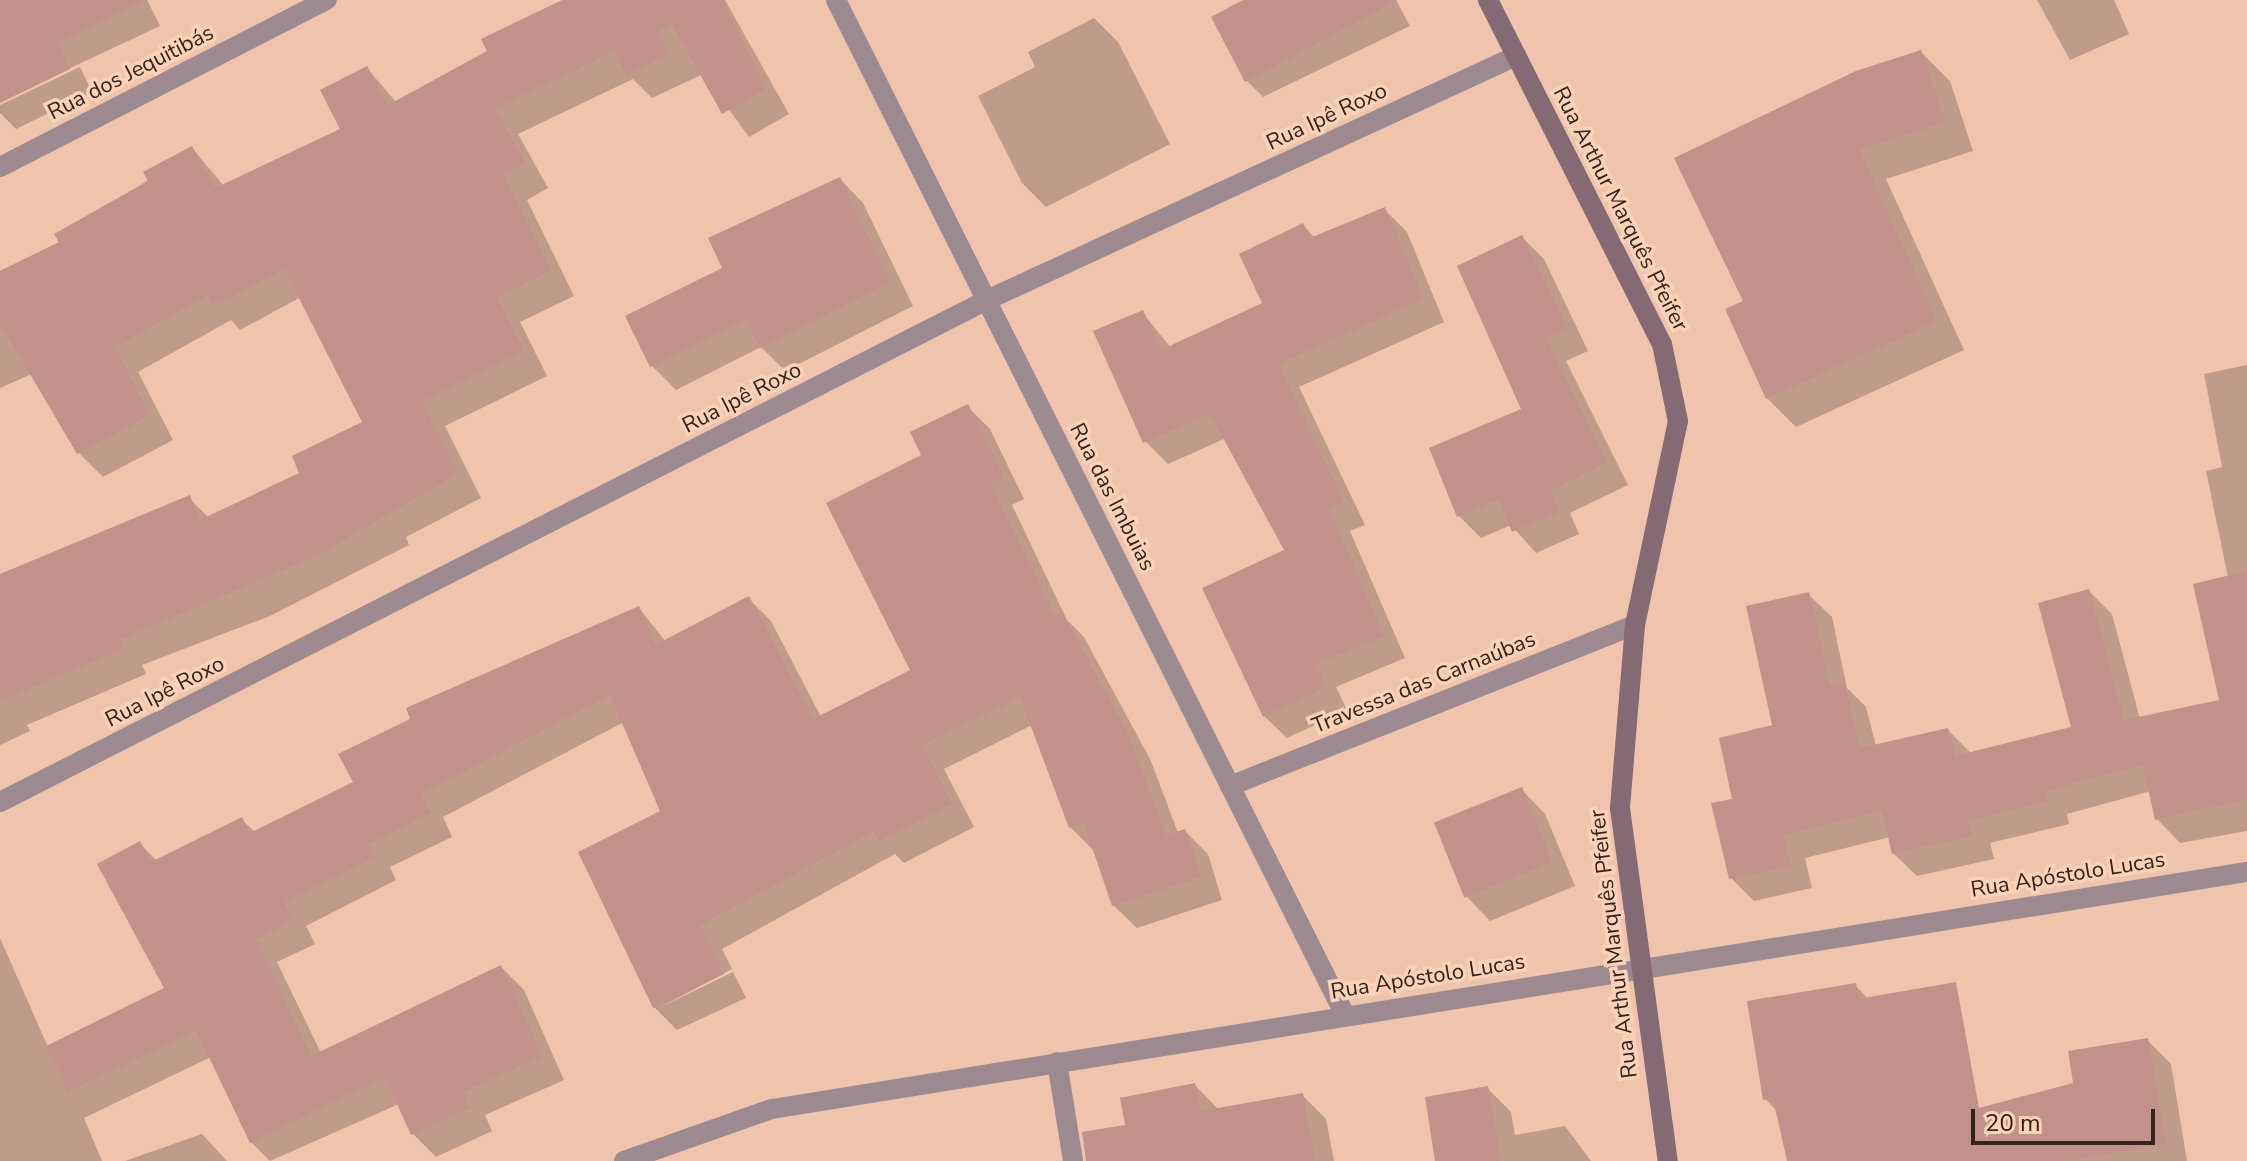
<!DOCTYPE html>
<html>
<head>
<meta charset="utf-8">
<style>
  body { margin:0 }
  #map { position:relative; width:2247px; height:1161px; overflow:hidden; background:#eec4ac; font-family:"Nunito Sans",sans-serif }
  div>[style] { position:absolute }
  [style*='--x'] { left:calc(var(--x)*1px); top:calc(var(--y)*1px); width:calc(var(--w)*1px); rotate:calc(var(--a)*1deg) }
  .shadow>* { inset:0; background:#0003 }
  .building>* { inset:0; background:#c09289; transform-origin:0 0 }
  .street>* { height:20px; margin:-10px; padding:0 10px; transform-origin:10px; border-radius:10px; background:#9d8a91 }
  .secondary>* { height:20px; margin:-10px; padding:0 10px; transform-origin:10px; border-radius:10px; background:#856974 }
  span { translate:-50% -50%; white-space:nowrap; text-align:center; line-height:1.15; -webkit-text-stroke:7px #fbd1b9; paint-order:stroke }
  .street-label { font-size:22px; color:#33241a }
  .scale { position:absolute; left:1971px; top:1109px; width:184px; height:36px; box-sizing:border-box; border:4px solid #33241a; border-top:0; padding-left:10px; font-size:24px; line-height:28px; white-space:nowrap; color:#33241a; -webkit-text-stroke:6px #fbd1b9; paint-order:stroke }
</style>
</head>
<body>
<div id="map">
  <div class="shadow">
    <i style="clip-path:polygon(0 0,147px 0,160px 26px,0 101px)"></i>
    <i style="clip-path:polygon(584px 0,725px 0,789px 114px,749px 137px,703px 74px,652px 98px,633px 79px,518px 134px,548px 188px,527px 200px,574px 296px,520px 322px,547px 376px,445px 426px,481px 498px,406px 537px,409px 545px,270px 616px,142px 665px,146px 674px,27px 725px,30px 731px,0 745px,0 576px,189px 498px,209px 518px,302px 474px,365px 423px,301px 297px,240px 330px,231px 320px,138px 372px,173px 440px,103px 477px,78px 452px,32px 374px,0 388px,0 271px,61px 243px,192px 148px,224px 186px,342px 130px,367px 68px,396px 102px)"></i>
    <i style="clip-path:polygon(1247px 0,1396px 0,1410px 26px,1263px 97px,1247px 81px)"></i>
    <i style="clip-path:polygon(2037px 0,2114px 0,2129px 34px,2070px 60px)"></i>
    <i style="clip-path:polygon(1094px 18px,1118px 42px,1170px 144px,1046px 207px,1022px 183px,978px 96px,1035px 67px,1028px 52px)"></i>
    <i style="clip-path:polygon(1921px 52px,1950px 81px,1973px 151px,1886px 179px,1964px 350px,1796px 427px,1767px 398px,1746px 302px)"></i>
    <i style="clip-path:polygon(80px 67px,92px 92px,16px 129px,0 113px,0 105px)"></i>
    <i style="clip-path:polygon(840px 179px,863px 203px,913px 306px,785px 371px,761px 347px,676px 390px,652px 366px,628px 317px,725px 269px)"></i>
    <i style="clip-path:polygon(1384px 209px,1407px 232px,1444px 322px,1299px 387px,1365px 525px,1350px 531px,1405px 658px,1336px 687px,1347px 710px,1287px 738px,1264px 716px,1286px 550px,1243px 463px,1224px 439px,1168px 464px,1145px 441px,1142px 312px,1171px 348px,1265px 304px,1303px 225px,1315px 238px)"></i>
    <i style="clip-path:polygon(1522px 237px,1544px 259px,1588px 351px,1566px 361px,1628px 485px,1570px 513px,1579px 534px,1536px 553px,1511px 525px,1481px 538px,1459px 516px,1524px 410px)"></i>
    <i style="clip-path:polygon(2247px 365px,2247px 831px,2180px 843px,2157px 819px,2151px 791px,2067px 814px,2069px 824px,1990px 843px,1994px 859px,1917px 876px,1893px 853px,1890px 837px,1805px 858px,1812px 888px,1754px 901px,1731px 878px,1734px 800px,1775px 727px,1808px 594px,1832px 617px,1847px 688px,1866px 707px,1876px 746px,1948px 730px,1972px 754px,2073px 728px,2089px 591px,2112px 614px,2140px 719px,2221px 702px,2228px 577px,2206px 471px,2222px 467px,2204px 374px)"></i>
    <i style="clip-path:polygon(967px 406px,990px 429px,1024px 499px,1012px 505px,1067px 620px,1084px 637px,1151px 761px,1178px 833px,1185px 831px,1208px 854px,1222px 900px,1137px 928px,1113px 905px,1093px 850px,1070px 827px,1032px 725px,944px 769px,974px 827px,904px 863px,895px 854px,722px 949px,732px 969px,661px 1007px,733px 972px,746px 998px,677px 1030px,654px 1007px,663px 812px,624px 722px,443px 817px,452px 837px,390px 867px,396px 880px,306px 926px,315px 944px,277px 962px,321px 1053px,501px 967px,524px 990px,564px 1080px,485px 1115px,492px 1131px,436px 1157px,413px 1134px,399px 1104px,270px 1161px,251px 1142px,211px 1057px,84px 1118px,102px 1161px,0 1161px,0 938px,48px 1047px,166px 989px,140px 844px,157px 861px,241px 819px,255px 832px,355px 783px,639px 608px,666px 642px,748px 598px,771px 621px,821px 717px,913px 670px,923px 456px)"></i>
    <i style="clip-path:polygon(1522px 790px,1545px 814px,1575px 886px,1490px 921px,1467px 897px)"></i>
    <i style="clip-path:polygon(1855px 985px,1869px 1000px,1924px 1161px,1789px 1161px,1778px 1112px,1765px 1099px)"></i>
    <i style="clip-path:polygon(2147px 1040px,2171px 1064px,2187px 1161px,1999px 1161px,2075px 1085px)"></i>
    <i style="clip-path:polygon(1195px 1085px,1219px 1110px,1302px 1095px,1326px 1119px,1334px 1161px,1135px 1161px)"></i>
    <i style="clip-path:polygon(1487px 1088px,1511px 1112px,1515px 1135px,1565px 1126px,1591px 1161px,1437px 1161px)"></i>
    <i style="clip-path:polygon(202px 1134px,227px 1161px,125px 1161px)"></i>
  </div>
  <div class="building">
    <i style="clip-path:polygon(0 0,144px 0,58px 43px,70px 69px,0 103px)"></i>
    <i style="clip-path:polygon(562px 0,722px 0,766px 89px,722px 114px,672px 24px,658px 31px,669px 54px,626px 75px,614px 51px,495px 109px,525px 163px,504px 175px,551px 271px,497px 297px,524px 351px,422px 402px,458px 473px,318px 555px,119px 640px,123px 649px,0 701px,0 574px,190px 495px,200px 520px,299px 473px,292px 456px,362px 422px,284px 269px,214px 306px,208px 295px,115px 347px,150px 415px,77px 454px,0 323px,0 271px,59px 242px,54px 234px,148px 181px,143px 172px,192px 146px,215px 188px,340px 129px,320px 90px,367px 66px,388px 105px,487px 51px,481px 39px)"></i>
    <i style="clip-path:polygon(1243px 0,1397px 0,1245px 82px,1211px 17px)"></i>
    <i style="clip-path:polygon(1921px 50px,1945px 122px,1859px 150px,1937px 321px,1766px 399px,1725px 309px,1743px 301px,1674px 158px,1856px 71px)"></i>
    <i style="clip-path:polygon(840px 177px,890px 282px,760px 348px,746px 319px,650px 367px,625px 316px,722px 268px,708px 238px)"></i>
    <i style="clip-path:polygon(1385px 207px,1423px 299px,1278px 364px,1344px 502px,1329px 509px,1384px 636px,1315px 664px,1326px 687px,1263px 717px,1202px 588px,1284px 550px,1210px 414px,1143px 443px,1093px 331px,1143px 310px,1161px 350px,1262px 303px,1239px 254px,1303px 223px,1310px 238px)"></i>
    <i style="clip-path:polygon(1522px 235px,1567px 328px,1546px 338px,1607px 462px,1550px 491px,1559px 512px,1512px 532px,1499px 499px,1457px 517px,1429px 448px,1521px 409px,1457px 266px)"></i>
    <i style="clip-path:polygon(968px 404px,1003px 476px,990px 482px,1054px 615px,1062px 612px,1129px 736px,1166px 835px,1185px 829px,1201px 877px,1112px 906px,1084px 823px,1069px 828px,1020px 697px,922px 745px,952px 804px,879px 841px,874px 831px,700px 925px,724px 974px,653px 1008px,578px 852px,660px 811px,610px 695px,421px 794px,431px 813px,368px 844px,375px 857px,284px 903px,293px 920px,256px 939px,311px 1056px,501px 965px,542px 1056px,463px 1092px,470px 1108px,411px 1135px,385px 1077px,250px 1143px,196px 1030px,68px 1092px,46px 1046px,164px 988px,97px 864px,140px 841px,151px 862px,242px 817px,250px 833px,353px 782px,338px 754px,410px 719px,406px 708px,639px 606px,655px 645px,749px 596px,813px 719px,910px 670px,826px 503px,921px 455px,910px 432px)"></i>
    <i style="clip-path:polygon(2247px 571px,2247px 799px,2155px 820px,2143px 765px,2045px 791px,2047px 801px,1968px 820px,1972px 836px,1892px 854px,1882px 811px,1783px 835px,1790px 866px,1729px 879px,1711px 803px,1732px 799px,1719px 738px,1772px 725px,1746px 606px,1809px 592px,1830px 685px,1844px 682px,1860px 748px,1948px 728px,1955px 756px,2071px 727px,2038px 603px,2089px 589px,2124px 720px,2219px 700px,2193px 584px)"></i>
    <i style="left:1522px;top:787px;width:81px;height:95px;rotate:68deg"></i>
    <i style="clip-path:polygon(1956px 982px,1979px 1108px,2073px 1083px,2068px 1051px,2148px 1038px,2166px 1144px,2065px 1161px,1787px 1161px,1773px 1098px,1763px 1100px,1747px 1001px,1856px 983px,1858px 999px)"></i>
    <i style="clip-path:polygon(1195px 1083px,1201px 1111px,1303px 1093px,1315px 1161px,1086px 1161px,1082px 1132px,1125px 1125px,1120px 1098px)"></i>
    <i style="clip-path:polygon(1488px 1086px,1500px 1161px,1435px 1161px,1425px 1097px)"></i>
  </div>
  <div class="street">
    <i style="--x:836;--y:0;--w:1135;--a:63.37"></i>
    <i style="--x:0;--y:167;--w:367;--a:-27.1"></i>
    <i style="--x:1230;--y:786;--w:436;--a:-21.7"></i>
    <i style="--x:0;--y:802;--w:1107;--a:-26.96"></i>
    <i style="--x:987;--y:300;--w:583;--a:-24.76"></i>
    <i style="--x:1057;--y:1062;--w:100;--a:80.8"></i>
    <i style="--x:624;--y:1161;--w:157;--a:-19.4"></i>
    <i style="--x:772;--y:1109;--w:1494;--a:-9.13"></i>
  </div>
  <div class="secondary">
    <i style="--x:1488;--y:0;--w:386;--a:63.2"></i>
    <i style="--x:1662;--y:344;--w:79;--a:78.3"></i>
    <i style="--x:1678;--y:421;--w:208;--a:101.9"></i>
    <i style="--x:1635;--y:625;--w:184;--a:94.7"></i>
    <i style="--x:1620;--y:808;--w:356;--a:82.3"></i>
  </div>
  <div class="street-label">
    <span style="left:131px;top:73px;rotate:-27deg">Rua dos Jequitibás</span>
    <span style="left:1327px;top:117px;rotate:-25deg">Rua Ipê Roxo</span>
    <span style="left:1620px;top:209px;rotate:63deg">Rua Arthur Marquês Pfeifer</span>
    <span style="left:742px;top:398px;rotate:-27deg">Rua Ipê Roxo</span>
    <span style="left:1112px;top:497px;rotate:63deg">Rua das Imbuias</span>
    <span style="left:1424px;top:683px;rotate:-22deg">Travessa das Carnaúbas</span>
    <span style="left:165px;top:692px;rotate:-27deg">Rua Ipê Roxo</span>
    <span style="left:2068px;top:875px;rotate:-9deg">Rua Apóstolo Lucas</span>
    <span style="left:1614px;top:944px;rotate:-97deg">Rua Arthur Marquês Pfeifer</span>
    <span style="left:1428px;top:977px;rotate:-9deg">Rua Apóstolo Lucas</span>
  </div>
  <div class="scale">20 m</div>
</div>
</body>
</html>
